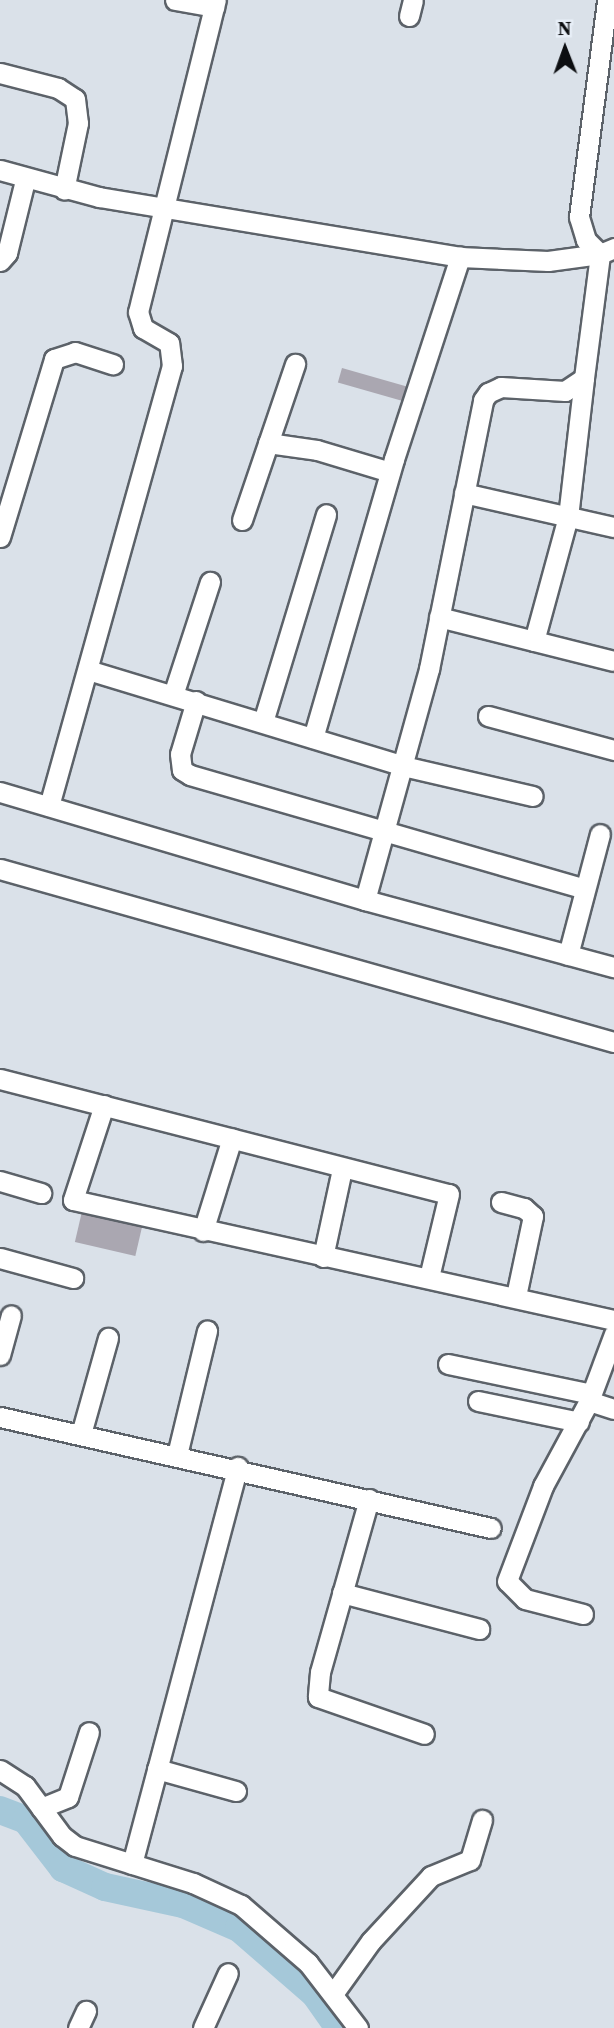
<!DOCTYPE html>
<html>
<head>
<meta charset="utf-8">
<style>
  body { margin:0 }
  #map { position:relative; width:614px; height:2028px; overflow:hidden; background:#dae1e9; font-family:"Source Serif 4",serif }
  div>[style] { position:absolute }
  [style*='--x'] { left:calc(var(--x)*1px); top:calc(var(--y)*1px); width:calc(var(--w)*1px); rotate:calc(var(--a)*1deg) }
  .river>* { height:28px; margin:-14px; padding:0 14px; transform-origin:14px; border-radius:14px; background:#a5c8d9 }
  .building>* { inset:0; background:#aaa7b1; transform-origin:0 0 }
  .roads { filter:drop-shadow(2px 0 #5c6269) drop-shadow(-2px 0 #5c6269) drop-shadow(0 2px #5c6269) drop-shadow(0 -2px #5c6269) }
  .minor>* { height:19px; margin:-9.5px; padding:0 9.5px; transform-origin:9.5px; border-radius:9.5px; background:#fff }
  span { translate:-50% -50%; white-space:nowrap; text-align:center; line-height:1.15; -webkit-text-stroke:5px #e7eef7; paint-order:stroke }
  .north { position:absolute; left:530px; top:14px; width:70px; height:70px; -webkit-text-stroke:5px #e7eef7; paint-order:stroke; rotate:359deg; font-size:19px; font-weight:700; line-height:28px; text-align:center; color:#0c0e11 }
  .north::after { content:''; display:block; margin:auto; width:24px; height:32px; background:#0c0e11; clip-path:polygon(50% 0,100% 100%,50% 72%,0 100%) }
</style>
</head>
<body>
<div id="map">
  <div class="river">
    <i style="--x:0;--y:1810;--w:28;--a:21"></i>
    <i style="--x:26;--y:1820;--w:61;--a:52.4"></i>
    <i style="--x:63;--y:1868;--w:46;--a:24.3"></i>
    <i style="--x:105;--y:1887;--w:80;--a:12.3"></i>
    <i style="--x:183;--y:1904;--w:61;--a:23.2"></i>
    <i style="--x:239;--y:1928;--w:101;--a:41"></i>
    <i style="--x:315;--y:1994;--w:42;--a:54.8"></i>
  </div>
  <div class="building">
    <i style="left:342px;top:368px;width:71px;height:15px;rotate:16deg"></i>
    <i style="left:83px;top:1207px;width:62px;height:36px;rotate:13deg"></i>
  </div>
  <div class="roads">
    <div class="minor">
      <i style="--x:175;--y:0;--w:40;--a:10"></i>
      <i style="--x:409;--y:16;--w:16;--a:-76"></i>
      <i style="--x:0;--y:73;--w:60;--a:14.5"></i>
      <i style="--x:58;--y:88;--w:20;--a:33"></i>
      <i style="--x:75;--y:99;--w:24;--a:83"></i>
      <i style="--x:78;--y:123;--w:68;--a:101.8"></i>
      <i style="--x:0;--y:170;--w:103;--a:15.3"></i>
      <i style="--x:99;--y:197;--w:366;--a:9.4"></i>
      <i style="--x:460;--y:257;--w:88;--a:2.6"></i>
      <i style="--x:548;--y:261;--w:52;--a:-7.7"></i>
      <i style="--x:600;--y:254;--w:15;--a:-23"></i>
      <i style="--x:0;--y:261;--w:11;--a:-49"></i>
      <i style="--x:7;--y:253;--w:75;--a:-76.1"></i>
      <i style="--x:268;--y:443;--w:49;--a:8.1"></i>
      <i style="--x:317;--y:450;--w:76;--a:16.8"></i>
      <i style="--x:464;--y:493;--w:154;--a:12.8"></i>
      <i style="--x:242;--y:520;--w:165;--a:-71.2"></i>
      <i style="--x:0;--y:537;--w:186;--a:-73.1"></i>
      <i style="--x:54;--y:359;--w:22;--a:-18"></i>
      <i style="--x:75;--y:352;--w:40;--a:18"></i>
      <i style="--x:439;--y:617;--w:180;--a:14.1"></i>
      <i style="--x:534;--y:641;--w:129;--a:-74.7"></i>
      <i style="--x:568;--y:517;--w:140;--a:-83.4"></i>
      <i style="--x:88;--y:670;--w:329;--a:16.9"></i>
      <i style="--x:403;--y:766;--w:133;--a:13"></i>
      <i style="--x:173;--y:695;--w:119;--a:-71.9"></i>
      <i style="--x:196;--y:701;--w:55;--a:106.8"></i>
      <i style="--x:180;--y:754;--w:16;--a:83"></i>
      <i style="--x:182;--y:770;--w:9;--a:32"></i>
      <i style="--x:190;--y:775;--w:411;--a:16.1"></i>
      <i style="--x:488;--y:716;--w:131;--a:15.1"></i>
      <i style="--x:263;--y:722;--w:217;--a:-73.1"></i>
      <i style="--x:313;--y:738;--w:291;--a:-73.8"></i>
      <i style="--x:394;--y:459;--w:213;--a:-71.9"></i>
      <i style="--x:0;--y:792;--w:381;--a:16.5"></i>
      <i style="--x:365;--y:900;--w:258;--a:15.1"></i>
      <i style="--x:49;--y:806;--w:457;--a:-74.4"></i>
      <i style="--x:172;--y:366;--w:23;--a:-97"></i>
      <i style="--x:169;--y:343;--w:30;--a:-150"></i>
      <i style="--x:143;--y:328;--w:17;--a:-107"></i>
      <i style="--x:138;--y:312;--w:322;--a:-76"></i>
      <i style="--x:0;--y:869;--w:638;--a:15.74"></i>
      <i style="--x:365;--y:900;--w:240;--a:-74.5"></i>
      <i style="--x:429;--y:669;--w:274;--a:-78.6"></i>
      <i style="--x:483;--y:400;--w:9;--a:-54"></i>
      <i style="--x:488;--y:393;--w:14;--a:-25"></i>
      <i style="--x:501;--y:387;--w:64;--a:3.6"></i>
      <i style="--x:565;--y:391;--w:23;--a:-34"></i>
      <i style="--x:584;--y:378;--w:125;--a:-82.6"></i>
      <i style="--x:600;--y:254;--w:20;--a:-135"></i>
      <i style="--x:586;--y:240;--w:24;--a:-107"></i>
      <i style="--x:579;--y:217;--w:219;--a:-82.6"></i>
      <i style="--x:568;--y:955;--w:125;--a:-75.2"></i>
      <i style="--x:0;--y:1079;--w:463;--a:14.4"></i>
      <i style="--x:449;--y:1194;--w:85;--a:103.5"></i>
      <i style="--x:104;--y:1105;--w:100;--a:108.1"></i>
      <i style="--x:73;--y:1200;--w:554;--a:12.51"></i>
      <i style="--x:0;--y:1181;--w:43;--a:16.3"></i>
      <i style="--x:501;--y:1202;--w:24;--a:15"></i>
      <i style="--x:524;--y:1208;--w:12;--a:42"></i>
      <i style="--x:533;--y:1216;--w:82;--a:102"></i>
      <i style="--x:203;--y:1231;--w:97;--a:-72.7"></i>
      <i style="--x:323;--y:1257;--w:90;--a:-77.8"></i>
      <i style="--x:0;--y:1258;--w:76;--a:15.3"></i>
      <i style="--x:0;--y:1355;--w:41;--a:-74.6"></i>
      <i style="--x:448;--y:1364;--w:146;--a:11.8"></i>
      <i style="--x:478;--y:1401;--w:103;--a:11.7"></i>
      <i style="--x:589;--y:1401;--w:26;--a:18"></i>
      <i style="--x:0;--y:1417;--w:503;--a:12.74"></i>
      <i style="--x:81;--y:1434;--w:100;--a:-74.3"></i>
      <i style="--x:177;--y:1455;--w:128;--a:-76.4"></i>
      <i style="--x:369;--y:1499;--w:180;--a:105.8"></i>
      <i style="--x:320;--y:1672;--w:25;--a:95"></i>
      <i style="--x:318;--y:1697;--w:112;--a:19.2"></i>
      <i style="--x:342;--y:1593;--w:142;--a:14.7"></i>
      <i style="--x:583;--y:1614;--w:60;--a:-165.5"></i>
      <i style="--x:525;--y:1599;--w:25;--a:-135"></i>
      <i style="--x:507;--y:1581;--w:102;--a:-69.2"></i>
      <i style="--x:543;--y:1486;--w:97;--a:-61.6"></i>
      <i style="--x:589;--y:1401;--w:72;--a:-69.5"></i>
      <i style="--x:157;--y:1769;--w:82;--a:15.6"></i>
      <i style="--x:0;--y:1770;--w:30;--a:33"></i>
      <i style="--x:25;--y:1786;--w:62;--a:53.5"></i>
      <i style="--x:62;--y:1836;--w:16;--a:38"></i>
      <i style="--x:75;--y:1846;--w:124;--a:17.4"></i>
      <i style="--x:193;--y:1883;--w:53;--a:24.6"></i>
      <i style="--x:241;--y:1905;--w:89;--a:40.9"></i>
      <i style="--x:308;--y:1963;--w:82;--a:52.4"></i>
      <i style="--x:41;--y:1808;--w:29;--a:-22"></i>
      <i style="--x:68;--y:1797;--w:68;--a:-72.1"></i>
      <i style="--x:132;--y:1864;--w:411;--a:-75.1"></i>
      <i style="--x:333;--y:1994;--w:65;--a:-54.4"></i>
      <i style="--x:371;--y:1941;--w:88;--a:-47.3"></i>
      <i style="--x:431;--y:1876;--w:42;--a:-22.3"></i>
      <i style="--x:470;--y:1860;--w:42;--a:-73.3"></i>
      <i style="--x:78;--y:2028;--w:19;--a:-65"></i>
      <i style="--x:203;--y:2028;--w:60;--a:-65.6"></i>
    </div>
  </div>
  <div class="north">N</div>
</div>
</body>
</html>
